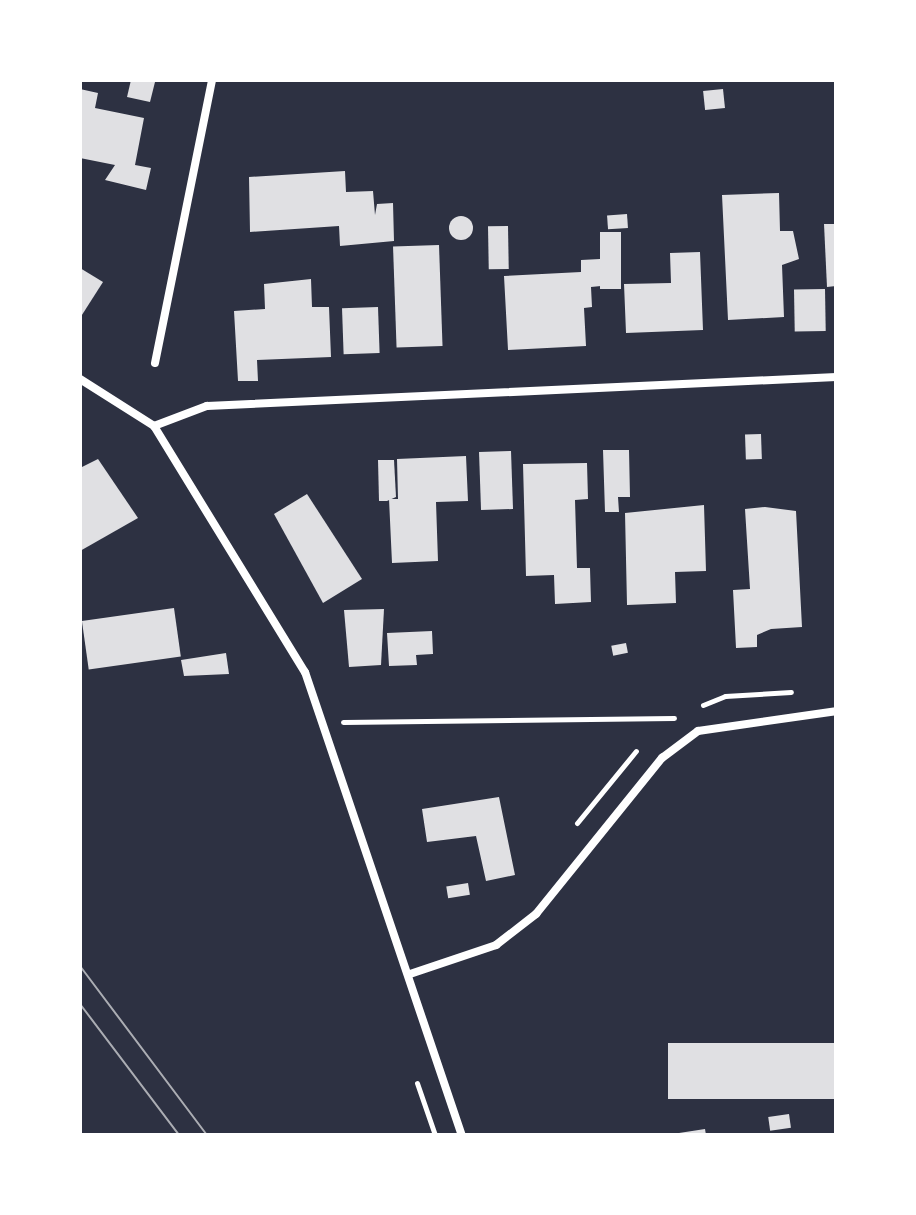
<!DOCTYPE html>
<html>
<head>
<meta charset="utf-8">
<style>
  body { margin:0 }
  #map { position:relative; width:916px; height:1215px; overflow:hidden; background:#2d3142; font-family:"Golos Text",sans-serif }
  div>[style] { position:absolute }
  [style*='--x'] { left:calc(var(--x)*1px); top:calc(var(--y)*1px); width:calc(var(--w)*1px); rotate:calc(var(--a)*1deg) }
  .building>* { inset:0; background:#e0e0e3; transform-origin:0 0 }
  .round { border-radius:50% }
  .path>* { height:5px; margin:-2.5px; padding:0 2.5px; transform-origin:2.5px; border-radius:2.5px; background:#fff }
  .minor>* { height:8px; margin:-4px; padding:0 4px; transform-origin:4px; border-radius:4px; background:#fff }
  .tram>* { height:2px; margin:-1px; padding:0 1px; transform-origin:1px; border-radius:1px; background:#abadb3 }
  span { translate:-50% -50%; white-space:nowrap; text-align:center; line-height:1.15; -webkit-text-stroke:8px #fff; paint-order:stroke }
  .frame { position:absolute; inset:0; border:82px solid #fff; pointer-events:none }
</style>
</head>
<body>
<div id="map">
  <div class="building">
    <i style="clip-path:polygon(131px 80px,155px 82px,150px 102px,127px 97px)"></i>
    <i style="clip-path:polygon(80px 89px,98px 93px,95px 108px,144px 118px,135px 165px,151px 168px,146px 190px,105px 180px,115px 165px,80px 158px)"></i>
    <i style="left:723px;top:89px;width:19px;height:20px;rotate:84deg"></i>
    <i style="clip-path:polygon(345px 171px,346px 192px,373px 191px,375px 215px,377px 204px,393px 203px,394px 241px,340px 246px,339px 226px,250px 232px,249px 177px)"></i>
    <i style="clip-path:polygon(779px 193px,780px 231px,793px 231px,799px 259px,782px 265px,784px 317px,728px 320px,722px 195px)"></i>
    <i style="left:627px;top:214px;width:14px;height:20px;rotate:86deg"></i>
    <i class="round" style="left:449px;top:216px;width:24px;height:24px"></i>
    <i style="clip-path:polygon(824px 224px,836px 224px,836px 286px,827px 287px)"></i>
    <i style="left:508px;top:226px;width:43px;height:20px;rotate:89deg"></i>
    <i style="left:600px;top:232px;width:21px;height:57px"></i>
    <i style="left:439px;top:245px;width:101px;height:46px;rotate:88deg"></i>
    <i style="clip-path:polygon(700px 252px,703px 330px,626px 333px,624px 284px,671px 283px,670px 253px)"></i>
    <i style="clip-path:polygon(600px 259px,601px 286px,591px 287px,592px 307px,584px 308px,586px 346px,508px 350px,504px 276px,581px 272px,581px 260px)"></i>
    <i style="clip-path:polygon(80px 268px,103px 282px,80px 318px)"></i>
    <i style="clip-path:polygon(311px 279px,312px 307px,329px 307px,331px 357px,257px 360px,258px 381px,238px 381px,234px 311px,265px 309px,264px 284px)"></i>
    <i style="left:825px;top:289px;width:42px;height:31px;rotate:89deg"></i>
    <i style="left:378px;top:307px;width:46px;height:36px;rotate:88deg"></i>
    <i style="left:761px;top:434px;width:25px;height:16px;rotate:88deg"></i>
    <i style="clip-path:polygon(603px 450px,629px 450px,630px 497px,618px 497px,619px 512px,605px 512px)"></i>
    <i style="left:511px;top:451px;width:58px;height:32px;rotate:88deg"></i>
    <i style="clip-path:polygon(466px 456px,468px 501px,436px 502px,438px 561px,392px 563px,389px 499px,398px 499px,397px 459px)"></i>
    <i style="clip-path:polygon(98px 459px,138px 518px,80px 551px,80px 468px)"></i>
    <i style="clip-path:polygon(378px 460px,394px 460px,396px 497px,387px 501px,379px 501px)"></i>
    <i style="clip-path:polygon(587px 463px,588px 499px,575px 500px,577px 568px,590px 568px,591px 602px,555px 604px,554px 575px,526px 576px,523px 464px)"></i>
    <i style="clip-path:polygon(307px 494px,362px 579px,323px 603px,274px 514px)"></i>
    <i style="clip-path:polygon(704px 505px,706px 571px,675px 572px,676px 603px,627px 605px,625px 513px)"></i>
    <i style="clip-path:polygon(765px 507px,796px 511px,802px 627px,771px 629px,757px 635px,757px 647px,736px 648px,733px 590px,750px 589px,745px 509px)"></i>
    <i style="left:174px;top:608px;width:49px;height:93px;rotate:82deg"></i>
    <i style="clip-path:polygon(384px 609px,381px 665px,349px 667px,344px 610px)"></i>
    <i style="clip-path:polygon(432px 631px,433px 654px,416px 655px,417px 665px,389px 666px,387px 633px)"></i>
    <i style="left:626px;top:643px;width:10px;height:15px;rotate:79deg"></i>
    <i style="clip-path:polygon(226px 653px,229px 674px,184px 676px,181px 660px)"></i>
    <i style="clip-path:polygon(499px 797px,515px 875px,486px 881px,476px 836px,427px 842px,422px 809px)"></i>
    <i style="left:468px;top:883px;width:12px;height:22px;rotate:81deg"></i>
    <i style="left:836px;top:1043px;width:56px;height:168px;rotate:90deg"></i>
    <i style="left:789px;top:1114px;width:14px;height:21px;rotate:82deg"></i>
    <i style="clip-path:polygon(705px 1129px,706px 1135px,679px 1135px,679px 1133px)"></i>
  </div>
  <div class="path">
    <i style="--x:703;--y:705;--w:24;--a:-22"></i>
    <i style="--x:725;--y:696;--w:66;--a:-3.5"></i>
    <i style="--x:343;--y:722;--w:331;--a:-0.7"></i>
    <i style="--x:577;--y:823;--w:93;--a:-50.7"></i>
    <i style="--x:417;--y:1083;--w:55;--a:70.9"></i>
  </div>
  <div class="minor">
    <i style="--x:155;--y:363;--w:289;--a:-78.6"></i>
    <i style="--x:80;--y:379;--w:88;--a:32.4"></i>
    <i style="--x:154;--y:426;--w:289;--a:58.5"></i>
    <i style="--x:305;--y:672;--w:489;--a:71.3"></i>
    <i style="--x:154;--y:426;--w:57;--a:-20.7"></i>
    <i style="--x:207;--y:406;--w:630;--a:-2.64"></i>
    <i style="--x:410;--y:974;--w:91;--a:-18.6"></i>
    <i style="--x:496;--y:945;--w:51;--a:-37.8"></i>
    <i style="--x:536;--y:914;--w:201;--a:-51.1"></i>
    <i style="--x:662;--y:758;--w:45;--a:-36.9"></i>
    <i style="--x:698;--y:731;--w:139;--a:-8.2"></i>
  </div>
  <div class="tram">
    <i style="--x:80;--y:966;--w:211;--a:53.1"></i>
    <i style="--x:80;--y:1004;--w:164;--a:52.9"></i>
  </div>
  <div class="frame"></div>
</div>
</body>
</html>
